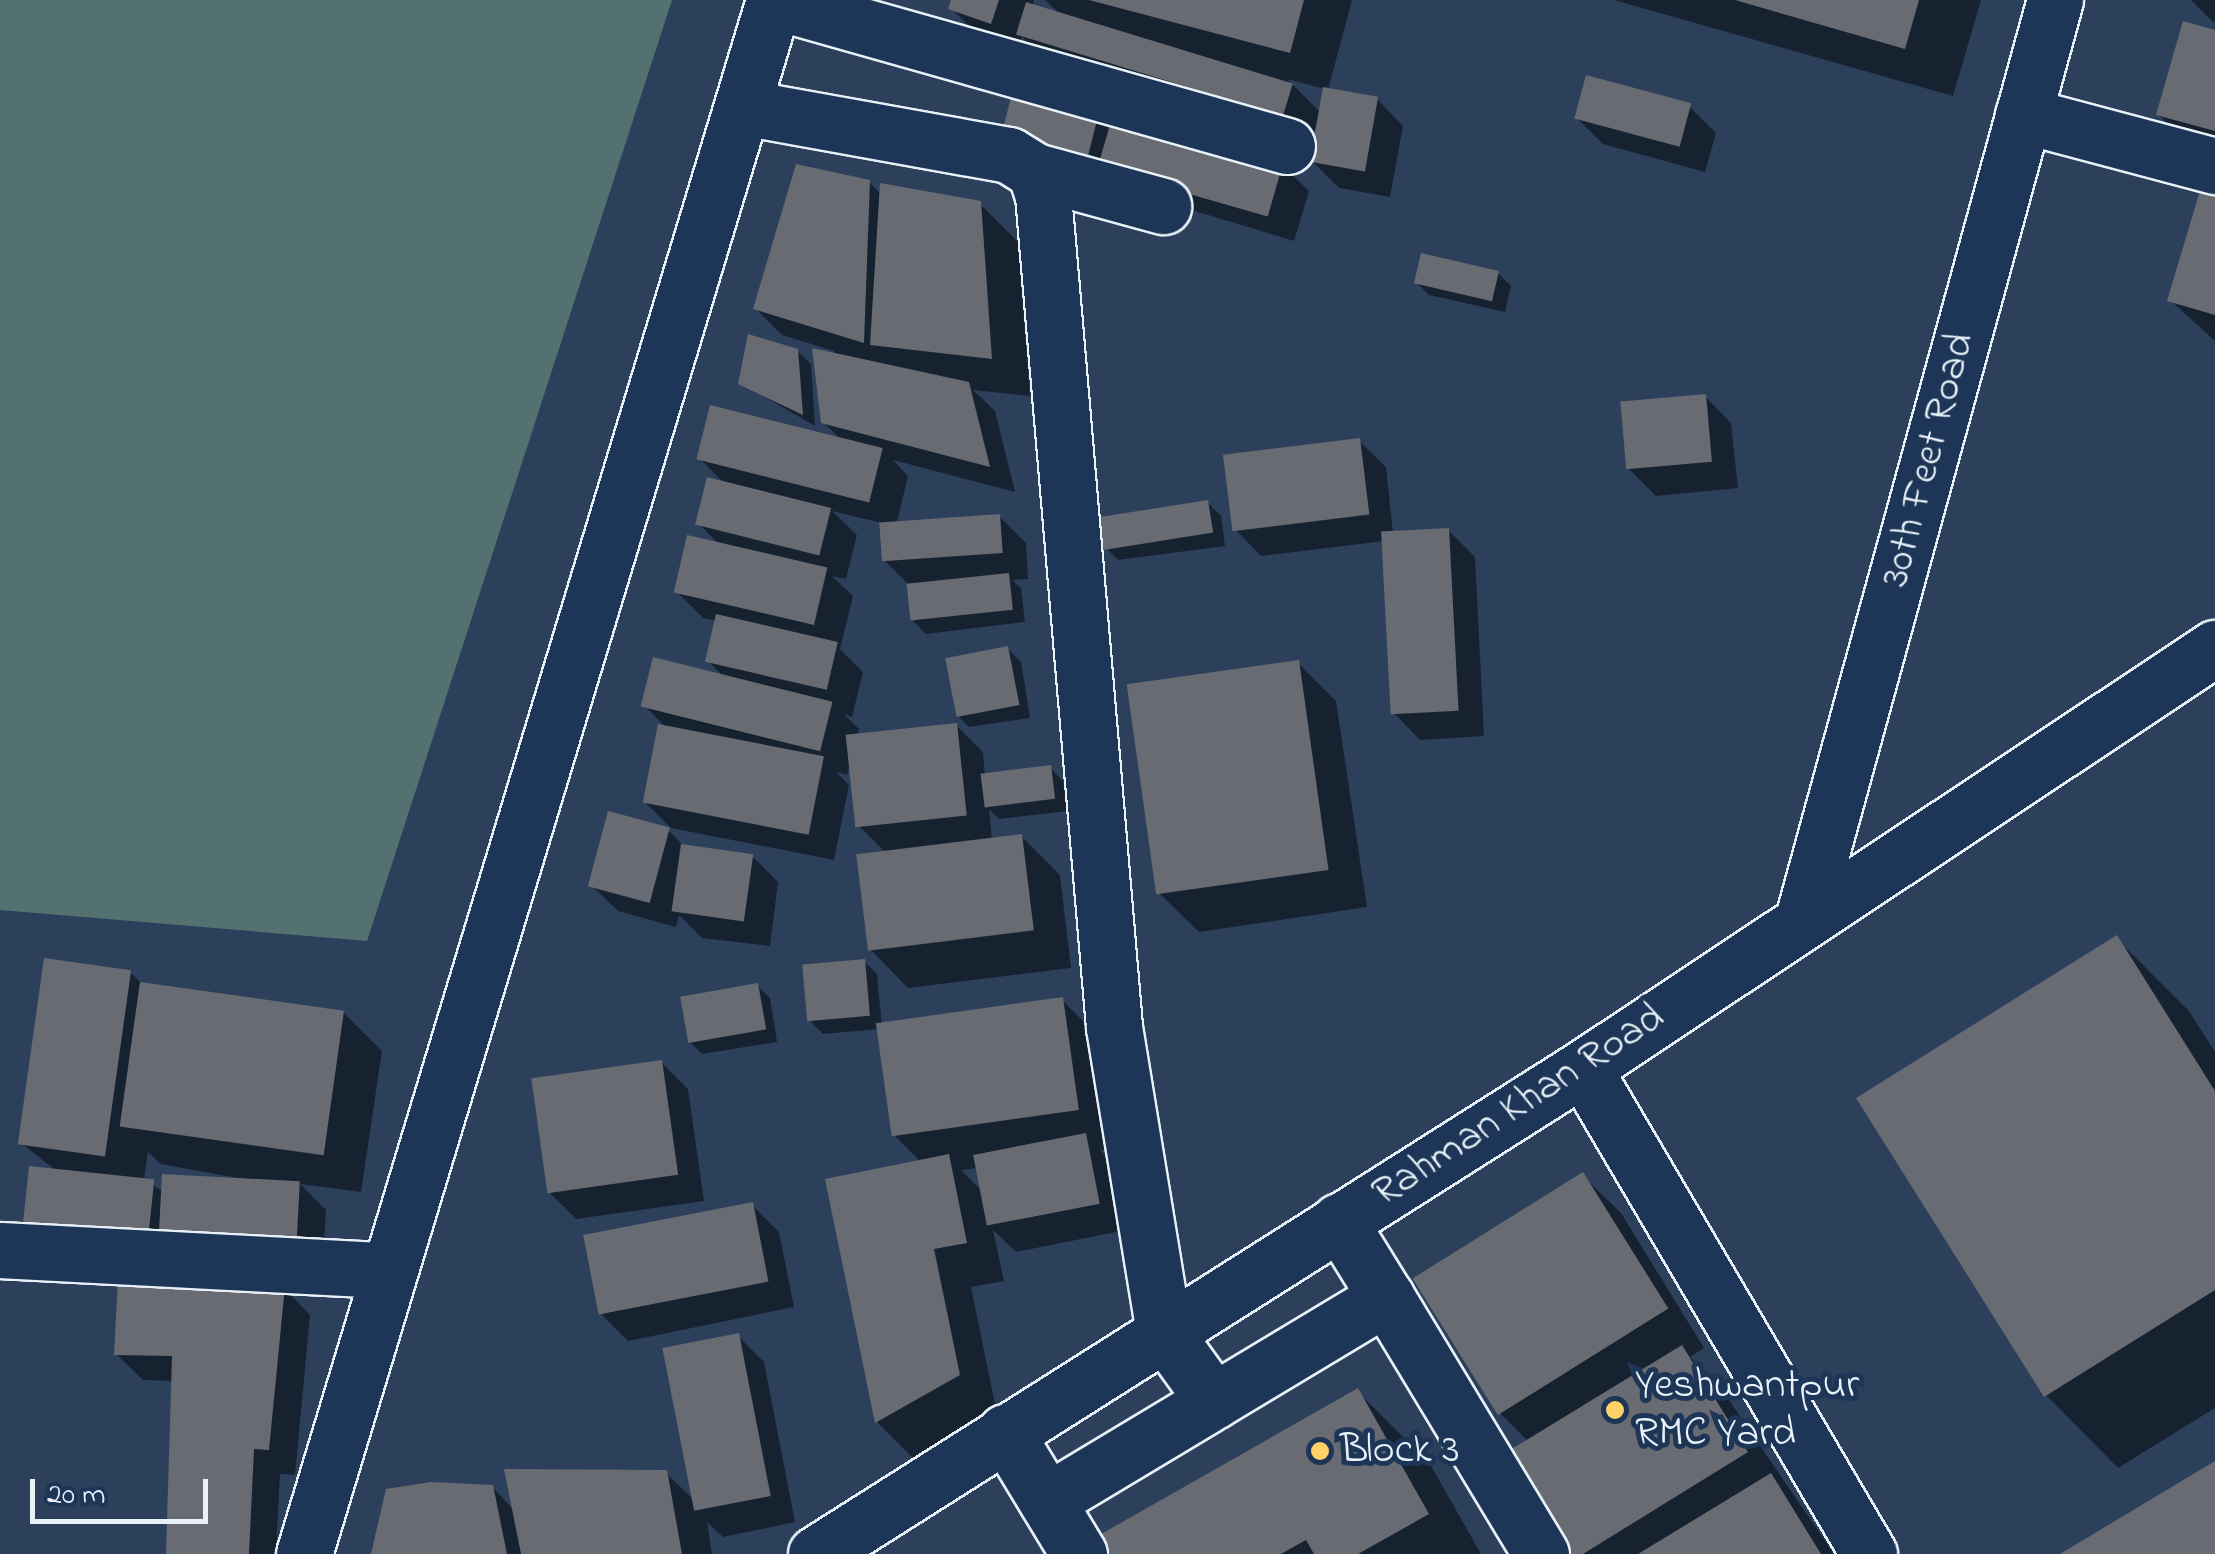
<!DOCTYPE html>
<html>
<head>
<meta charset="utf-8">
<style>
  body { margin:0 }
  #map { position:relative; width:2215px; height:1554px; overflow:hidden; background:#2c405c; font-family:"Indie Flower",sans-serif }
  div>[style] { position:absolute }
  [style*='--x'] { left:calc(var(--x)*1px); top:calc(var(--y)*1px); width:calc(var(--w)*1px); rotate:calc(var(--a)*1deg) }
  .green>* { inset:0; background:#527170 }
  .shadow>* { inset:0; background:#0007 }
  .building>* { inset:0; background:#686b72; transform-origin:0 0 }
  .roads { filter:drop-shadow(2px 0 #e8f1f8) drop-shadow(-2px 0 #e8f1f8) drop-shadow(0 2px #e8f1f8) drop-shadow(0 -2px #e8f1f8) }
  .minor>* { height:55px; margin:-27.5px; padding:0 27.5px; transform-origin:27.5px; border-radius:27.5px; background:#1d3557 }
  .dots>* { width:28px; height:28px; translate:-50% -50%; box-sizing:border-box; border:5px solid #1d3557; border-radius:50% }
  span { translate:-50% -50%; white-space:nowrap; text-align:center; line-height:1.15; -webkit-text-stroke:10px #1d3557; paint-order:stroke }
  .street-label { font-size:42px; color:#e8f1f8 }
  .poi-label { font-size:42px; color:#e8f1f8 }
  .left { translate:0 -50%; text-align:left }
  .scale { position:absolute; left:30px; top:1479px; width:178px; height:45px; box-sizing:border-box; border:5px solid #e8f1f8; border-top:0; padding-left:12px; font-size:30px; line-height:35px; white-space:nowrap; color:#e8f1f8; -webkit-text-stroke:8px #1d3557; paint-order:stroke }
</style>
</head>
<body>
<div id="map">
  <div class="green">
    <i style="clip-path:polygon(0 0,672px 0,367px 941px,0 910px)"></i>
  </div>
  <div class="shadow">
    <i style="clip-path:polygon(evenodd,954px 0,1034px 0,1032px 6px,1060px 14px,1045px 0,1352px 0,1328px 90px,1377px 99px,1403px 126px,1390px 197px,1339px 188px,1312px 161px,1320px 119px,1310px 140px,1045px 61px,1022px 37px,1017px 49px,977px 34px,951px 8px,954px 0,1287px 79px,1325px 89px,1321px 113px,1287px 79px)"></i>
    <i style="clip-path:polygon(1614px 0,1981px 0,1953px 96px)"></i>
    <i style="clip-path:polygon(2191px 0,2215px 0,2215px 22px,2212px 21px)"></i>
    <i style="clip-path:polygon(2215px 33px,2215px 158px,2197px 153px,2159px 115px)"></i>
    <i style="clip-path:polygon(1016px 88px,1282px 165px,1309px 191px,1294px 241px,1112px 186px)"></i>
    <i style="clip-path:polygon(1690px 107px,1716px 133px,1705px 172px,1603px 144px,1576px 117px)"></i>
    <i style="clip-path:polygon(869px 182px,882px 195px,980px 204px,1018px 242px,1030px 396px,973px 390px,995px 411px,1015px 492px,893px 460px,908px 476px,897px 522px,999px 516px,1026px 543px,1028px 579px,1012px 580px,1021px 588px,1025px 622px,926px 634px,913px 621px,909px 585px,884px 560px,882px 523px,832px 511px,857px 535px,846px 579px,832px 576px,853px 596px,840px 649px,863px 672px,852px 717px,844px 714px,859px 729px,857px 737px,956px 725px,983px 752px,985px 775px,1050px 768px,1063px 781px,1067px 811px,999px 819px,989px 809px,992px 840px,1021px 836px,1060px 875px,1071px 968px,908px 988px,870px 949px,886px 853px,859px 826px,851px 760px,847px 775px,836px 772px,849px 785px,834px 860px,671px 828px,644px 801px,667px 729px,645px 706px,724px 677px,707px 660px,717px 621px,703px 618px,676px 591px,720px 545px,699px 524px,724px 483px,699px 458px,840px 439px,823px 422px,834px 351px,782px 335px,756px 309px)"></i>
    <i style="clip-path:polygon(2215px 191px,2215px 341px,2170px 300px)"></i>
    <i style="clip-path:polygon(1498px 273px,1511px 286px,1505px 312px,1429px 295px,1416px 282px)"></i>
    <i style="clip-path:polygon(797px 351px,811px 364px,815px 426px,741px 383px)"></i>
    <i style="clip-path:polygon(1705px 396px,1731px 423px,1738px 488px,1656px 496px,1629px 469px)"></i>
    <i style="clip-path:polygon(1359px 441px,1386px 467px,1393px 533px,1448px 530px,1475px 557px,1484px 736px,1420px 740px,1394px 713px,1384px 541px,1261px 556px,1235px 529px)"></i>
    <i style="clip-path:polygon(1208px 503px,1221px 516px,1225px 546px,1118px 560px,1105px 547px)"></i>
    <i style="clip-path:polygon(1008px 649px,1021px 662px,1030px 718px,969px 727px,956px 714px)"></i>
    <i style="clip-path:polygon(1298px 663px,1336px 701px,1367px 907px,1199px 932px,1160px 894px)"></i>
    <i style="clip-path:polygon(668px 830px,685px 847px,752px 856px,778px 882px,770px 946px,702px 938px,679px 915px,676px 927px,618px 911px,591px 885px)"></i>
    <i style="clip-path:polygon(2117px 939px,2189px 1011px,2215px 1052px,2215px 1408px,2118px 1468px,2046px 1395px)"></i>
    <i style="clip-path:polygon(evenodd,864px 961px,877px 974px,882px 1026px,1062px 1000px,1100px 1038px,1116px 1148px,1100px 1150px,1112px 1162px,1126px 1230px,1016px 1252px,993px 1230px,1004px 1281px,971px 1287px,997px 1414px,915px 1460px,877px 1422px,921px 1162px,895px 1136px,879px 1029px,823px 1034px,810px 1021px,864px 961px,978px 1168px,983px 1192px,961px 1170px,978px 1168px)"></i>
    <i style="clip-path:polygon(evenodd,130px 972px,143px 985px,343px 1012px,382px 1051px,361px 1192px,300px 1184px,326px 1210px,322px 1279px,187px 1273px,21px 1143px,130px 972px,148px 1152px,161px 1164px,254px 1181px,164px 1192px,144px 1180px,148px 1152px)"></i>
    <i style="clip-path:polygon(757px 985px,770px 998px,777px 1042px,702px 1054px,689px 1041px)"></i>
    <i style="clip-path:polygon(661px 1062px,688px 1089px,704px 1201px,576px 1219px,549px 1192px)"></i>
    <i style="clip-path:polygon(1582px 1175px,1621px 1213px,1704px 1348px,1690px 1357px,1720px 1387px,1834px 1554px,1570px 1554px,1529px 1442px,1499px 1412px)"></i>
    <i style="clip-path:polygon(752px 1205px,779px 1232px,794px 1307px,628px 1341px,602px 1315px)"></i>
    <i style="clip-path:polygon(284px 1288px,310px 1315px,295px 1475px,280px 1474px,276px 1554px,168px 1554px,174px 1381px,143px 1380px,116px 1354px)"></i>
    <i style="clip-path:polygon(738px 1336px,764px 1362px,795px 1522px,723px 1537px,707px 1522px,712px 1554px,373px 1554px,492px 1487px,515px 1511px,666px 1473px,694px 1500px)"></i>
    <i style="clip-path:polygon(1357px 1391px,1430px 1464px,1481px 1554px,1108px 1554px)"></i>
  </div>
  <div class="building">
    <i style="clip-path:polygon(951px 0,999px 0,991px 24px,948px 9px)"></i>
    <i style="clip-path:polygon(1089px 0,1304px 0,1290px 53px)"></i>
    <i style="clip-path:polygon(1735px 0,1919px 0,1905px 49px)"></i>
    <i style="left:1026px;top:2px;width:279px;height:34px;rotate:17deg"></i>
    <i style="clip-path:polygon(2183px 21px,2215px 30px,2215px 131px,2156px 115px)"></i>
    <i style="left:1586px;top:75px;width:109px;height:45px;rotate:15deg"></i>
    <i style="left:1014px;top:85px;width:89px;height:57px;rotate:14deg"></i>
    <i style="left:1323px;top:87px;width:56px;height:76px;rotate:10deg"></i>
    <i style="left:1113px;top:114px;width:177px;height:56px;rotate:16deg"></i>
    <i style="clip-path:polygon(796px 164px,870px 180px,864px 343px,753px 309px)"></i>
    <i style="clip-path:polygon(880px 183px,981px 201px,992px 359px,870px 345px)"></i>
    <i style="clip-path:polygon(2202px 184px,2215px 188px,2215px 315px,2167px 301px)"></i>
    <i style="left:1421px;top:253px;width:80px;height:31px;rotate:13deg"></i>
    <i style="clip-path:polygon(748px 334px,798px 349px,803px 415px,738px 384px)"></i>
    <i style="clip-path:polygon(812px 348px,969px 382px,990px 467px,821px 423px)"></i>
    <i style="left:1706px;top:394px;width:68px;height:86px;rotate:85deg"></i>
    <i style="left:710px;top:405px;width:178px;height:56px;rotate:14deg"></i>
    <i style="left:1360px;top:438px;width:77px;height:138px;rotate:83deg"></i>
    <i style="left:707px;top:477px;width:128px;height:49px;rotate:14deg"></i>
    <i style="left:1208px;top:500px;width:33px;height:111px;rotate:81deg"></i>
    <i style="left:1000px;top:514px;width:39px;height:121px;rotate:86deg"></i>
    <i style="left:1449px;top:528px;width:183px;height:68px;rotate:87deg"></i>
    <i style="left:687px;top:535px;width:144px;height:59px;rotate:13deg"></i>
    <i style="left:1009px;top:573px;width:37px;height:103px;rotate:84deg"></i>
    <i style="left:716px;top:614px;width:125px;height:49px;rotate:13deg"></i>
    <i style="left:1008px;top:646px;width:60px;height:64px;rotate:79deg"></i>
    <i style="left:653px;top:657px;width:185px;height:51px;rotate:14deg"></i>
    <i style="left:1299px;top:660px;width:212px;height:174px;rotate:82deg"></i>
    <i style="left:957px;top:723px;width:93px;height:112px;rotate:84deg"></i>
    <i style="left:658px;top:724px;width:169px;height:80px;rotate:11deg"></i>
    <i style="left:1051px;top:765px;width:34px;height:71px;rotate:83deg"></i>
    <i style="left:608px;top:811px;width:64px;height:78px;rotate:15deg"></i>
    <i style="left:1022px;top:834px;width:97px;height:167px;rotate:83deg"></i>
    <i style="left:681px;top:844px;width:73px;height:68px;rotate:8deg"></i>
    <i style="clip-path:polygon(2117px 935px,2215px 1091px,2215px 1290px,2044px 1397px,1856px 1098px)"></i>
    <i style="left:44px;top:958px;width:88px;height:188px;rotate:8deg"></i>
    <i style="left:865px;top:959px;width:57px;height:63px;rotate:85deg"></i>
    <i style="left:140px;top:982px;width:206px;height:146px;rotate:8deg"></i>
    <i style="left:758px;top:983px;width:47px;height:79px;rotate:80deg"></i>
    <i style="left:1063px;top:997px;width:114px;height:189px;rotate:82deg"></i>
    <i style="left:662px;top:1060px;width:116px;height:132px;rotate:82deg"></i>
    <i style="left:1086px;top:1133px;width:72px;height:115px;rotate:79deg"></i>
    <i style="clip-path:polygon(949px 1154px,967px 1243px,934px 1249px,960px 1375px,875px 1423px,825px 1179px)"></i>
    <i style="left:29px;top:1166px;width:126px;height:68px;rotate:6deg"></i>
    <i style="left:1583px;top:1172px;width:161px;height:201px;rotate:58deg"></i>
    <i style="left:162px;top:1174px;width:138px;height:73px;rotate:3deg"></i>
    <i style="left:753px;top:1202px;width:81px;height:173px;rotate:79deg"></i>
    <i style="clip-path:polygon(118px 1279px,285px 1286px,269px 1450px,254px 1449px,249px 1554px,166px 1554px,172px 1356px,114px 1355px)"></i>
    <i style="left:739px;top:1333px;width:166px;height:78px;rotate:79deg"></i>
    <i style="clip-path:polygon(1682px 1345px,1748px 1452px,1583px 1554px,1567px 1554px,1505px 1453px)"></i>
    <i style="clip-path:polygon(1358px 1388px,1429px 1514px,1358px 1554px,1314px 1554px,1306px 1540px,1281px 1554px,1105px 1554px,1096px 1537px)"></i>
    <i style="clip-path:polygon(2215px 1461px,2215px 1554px,2060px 1554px)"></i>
    <i style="clip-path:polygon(504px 1469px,667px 1470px,682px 1554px,521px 1554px)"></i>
    <i style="clip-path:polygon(1771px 1473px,1821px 1554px,1638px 1554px)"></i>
    <i style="clip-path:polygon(431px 1482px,493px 1485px,507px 1554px,371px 1554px,386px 1489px)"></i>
  </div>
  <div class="roads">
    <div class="minor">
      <i style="--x:774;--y:1;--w:533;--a:15.78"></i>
      <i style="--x:742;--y:107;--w:271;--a:10.2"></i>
      <i style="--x:1009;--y:155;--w:31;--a:32"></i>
      <i style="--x:1035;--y:171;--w:25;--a:72"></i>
      <i style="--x:1043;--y:195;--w:835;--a:85.12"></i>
      <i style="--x:1114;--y:1027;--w:309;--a:80.7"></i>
      <i style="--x:1164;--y:1332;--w:85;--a:54.1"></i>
      <i style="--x:2023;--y:115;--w:199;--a:14.9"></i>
      <i style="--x:1035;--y:171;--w:133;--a:15.3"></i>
      <i style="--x:1803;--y:919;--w:953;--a:-74.67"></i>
      <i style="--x:1583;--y:1068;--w:564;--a:59.52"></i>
      <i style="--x:1339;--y:1221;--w:89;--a:58.3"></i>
      <i style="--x:0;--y:1250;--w:386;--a:3"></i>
      <i style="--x:1005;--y:1432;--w:143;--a:58.8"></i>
      <i style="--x:1047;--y:1501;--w:396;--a:-31"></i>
      <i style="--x:1386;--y:1297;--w:300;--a:58.9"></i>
      <i style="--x:304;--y:1554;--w:1624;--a:-73.17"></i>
      <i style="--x:816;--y:1554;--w:908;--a:-32.36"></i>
      <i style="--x:1583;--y:1068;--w:759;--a:-33.61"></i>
    </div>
  </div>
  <div class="dots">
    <i style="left:1615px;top:1410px;background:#ffd166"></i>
    <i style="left:1320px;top:1451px;background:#ffd166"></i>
  </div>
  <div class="street-label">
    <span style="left:1929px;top:460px;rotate:-75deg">30th Feet Road</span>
    <span style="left:1519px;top:1106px;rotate:-33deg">Rahman Khan Road</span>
  </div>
  <div class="poi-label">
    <span class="left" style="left:1635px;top:1410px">Yeshwantpur<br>RMC Yard</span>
    <span class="left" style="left:1340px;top:1451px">Block 3</span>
  </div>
  <div class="scale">20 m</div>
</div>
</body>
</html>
